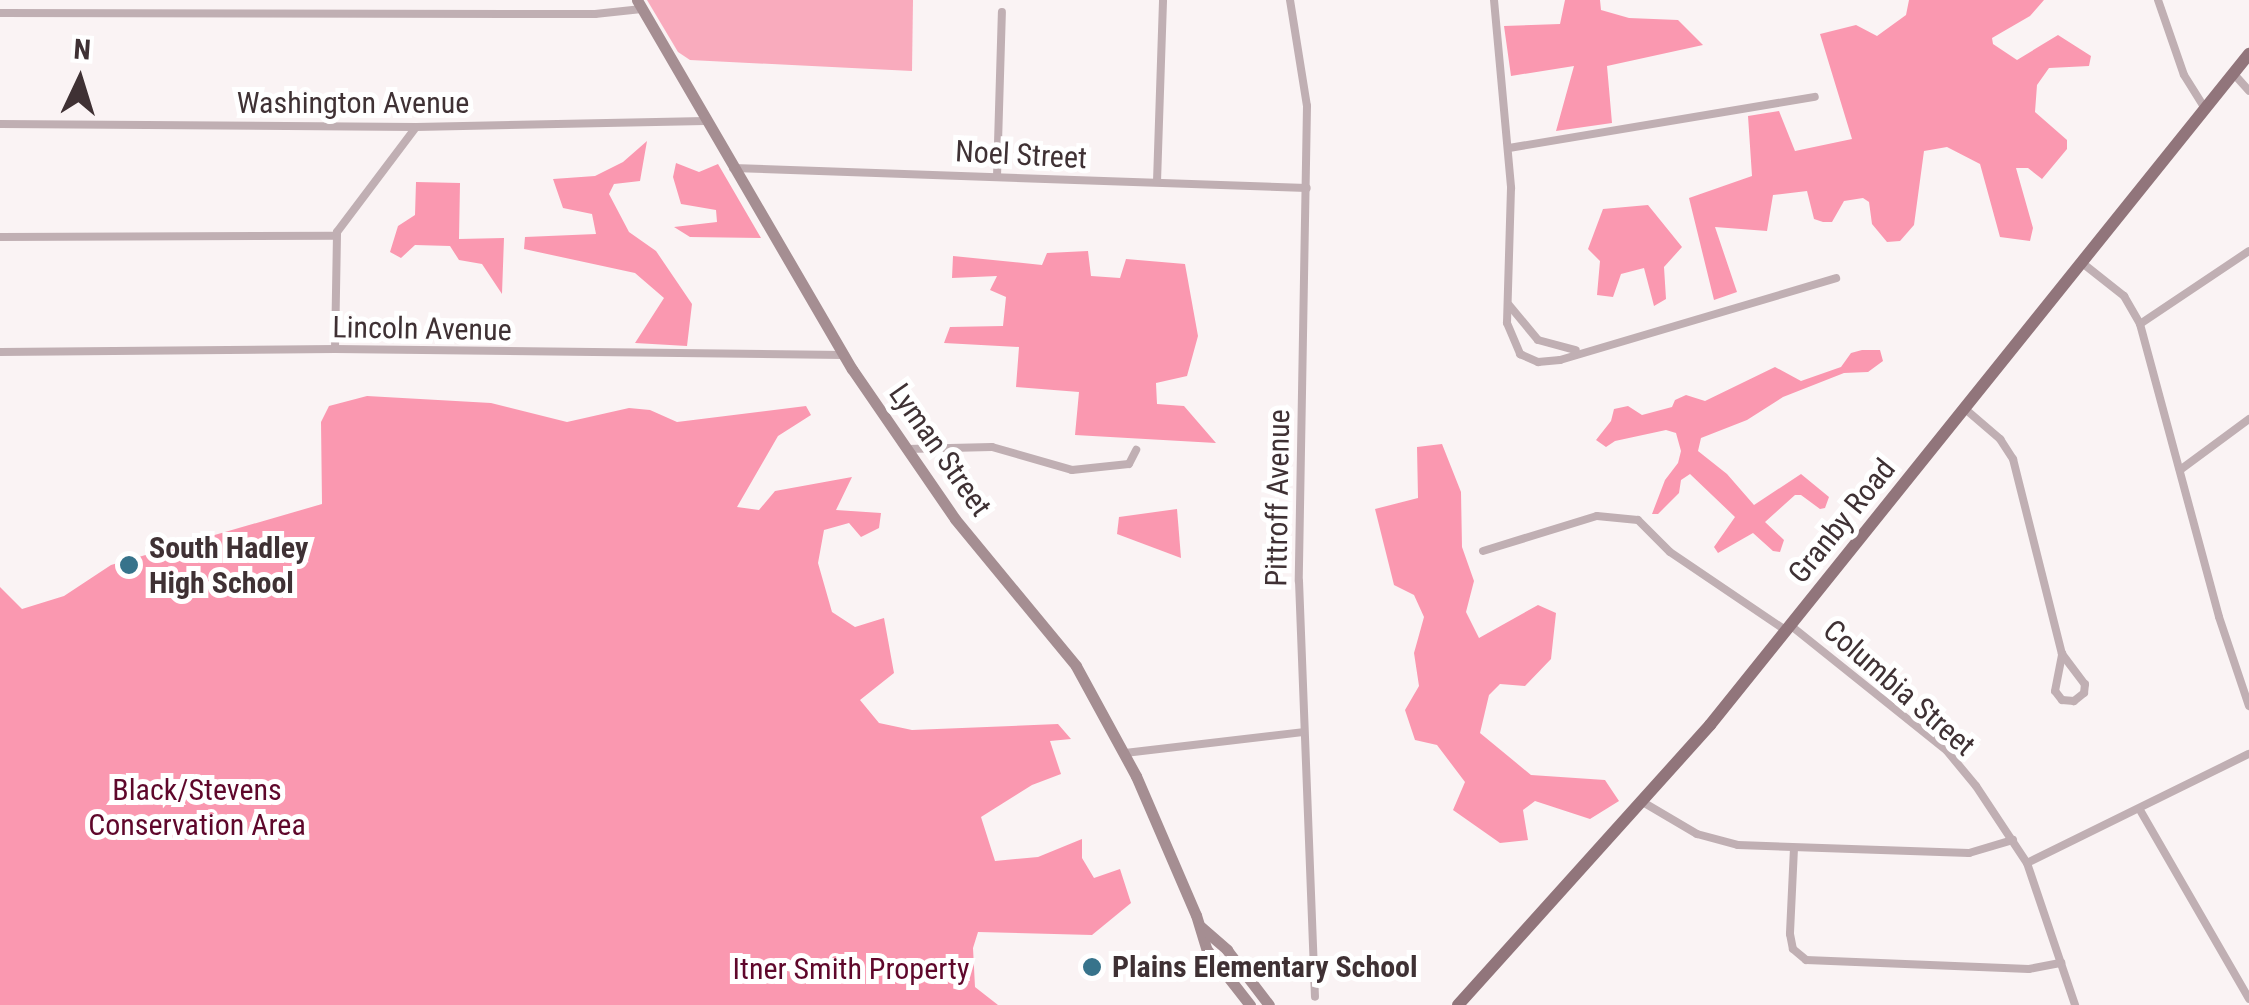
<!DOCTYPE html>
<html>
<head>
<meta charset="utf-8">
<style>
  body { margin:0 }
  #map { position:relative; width:2249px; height:1005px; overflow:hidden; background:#faf3f4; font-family:"Roboto Condensed",sans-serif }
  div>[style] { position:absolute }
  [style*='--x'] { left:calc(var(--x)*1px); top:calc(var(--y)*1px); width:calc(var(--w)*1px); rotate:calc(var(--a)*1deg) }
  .green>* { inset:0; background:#f9abbd }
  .forest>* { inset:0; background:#fa98b0 }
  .minor>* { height:8px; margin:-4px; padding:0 4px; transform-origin:4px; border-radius:4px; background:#c0afb3 }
  .secondary>* { height:11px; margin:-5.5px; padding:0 5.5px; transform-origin:5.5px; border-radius:5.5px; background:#a58e92 }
  .primary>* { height:12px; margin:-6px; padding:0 6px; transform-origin:6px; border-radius:6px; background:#91757b }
  .dots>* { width:28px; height:28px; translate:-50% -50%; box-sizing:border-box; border:5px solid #fff; border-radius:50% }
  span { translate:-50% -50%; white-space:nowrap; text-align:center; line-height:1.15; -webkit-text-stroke:10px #fff; paint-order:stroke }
  .street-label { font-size:30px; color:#3f3134 }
  .poi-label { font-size:30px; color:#3f3134; font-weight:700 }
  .left { translate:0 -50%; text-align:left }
  .park-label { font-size:30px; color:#5f072b }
  .north { position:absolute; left:30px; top:30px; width:100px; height:100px; -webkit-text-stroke:8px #fff; paint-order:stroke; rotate:4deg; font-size:28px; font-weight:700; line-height:40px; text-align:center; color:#3f3134 }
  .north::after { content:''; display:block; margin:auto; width:35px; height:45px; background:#3f3134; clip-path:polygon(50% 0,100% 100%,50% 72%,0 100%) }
</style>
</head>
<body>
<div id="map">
  <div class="green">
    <i style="clip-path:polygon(647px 0,913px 0,912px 71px,690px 60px,678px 52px)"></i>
  </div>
  <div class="forest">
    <i style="clip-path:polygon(1565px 0,1600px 0,1601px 10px,1629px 18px,1678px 20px,1703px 45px,1607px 66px,1612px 123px,1556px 131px,1574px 66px,1511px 76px,1504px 26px,1560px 24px)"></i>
    <i style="clip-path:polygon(1909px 0,2044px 0,2030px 16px,1992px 38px,1993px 44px,2017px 60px,2058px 35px,2091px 56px,2089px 66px,2049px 68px,2037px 85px,2035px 112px,2067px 140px,2067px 149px,2042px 179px,2028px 168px,2016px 168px,2033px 228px,2030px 241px,2000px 237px,1980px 164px,1947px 147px,1924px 151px,1914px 225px,1900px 241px,1887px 242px,1872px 224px,1869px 202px,1863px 198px,1844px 201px,1832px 222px,1823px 222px,1814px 219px,1807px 191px,1773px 195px,1767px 231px,1715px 227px,1737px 292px,1714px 300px,1689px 198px,1752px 176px,1748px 116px,1779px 111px,1795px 151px,1852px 139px,1820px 34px,1856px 25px,1877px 36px,1906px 15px)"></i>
    <i style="clip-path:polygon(647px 141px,640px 181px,614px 184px,609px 194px,629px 232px,656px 251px,692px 304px,687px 346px,635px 343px,664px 298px,635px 273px,524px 249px,525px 237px,596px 234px,592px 214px,563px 208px,553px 179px,595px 176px,623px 162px)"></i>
    <i style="clip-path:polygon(676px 163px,699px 172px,718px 164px,761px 238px,690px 237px,674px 227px,717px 222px,716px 210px,681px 204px,673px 177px)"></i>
    <i style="clip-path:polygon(416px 182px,460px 183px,459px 239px,504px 238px,502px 294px,482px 264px,459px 260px,450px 246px,415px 245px,401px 258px,390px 252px,398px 226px,415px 215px)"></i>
    <i style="clip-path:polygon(1648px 205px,1682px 247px,1664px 267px,1666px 299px,1654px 306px,1644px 268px,1621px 274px,1613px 297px,1597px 295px,1600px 261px,1588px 249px,1603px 209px)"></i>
    <i style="clip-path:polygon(1088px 251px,1091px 276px,1120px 278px,1126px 259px,1185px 264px,1198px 336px,1187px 376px,1156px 383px,1157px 404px,1184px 406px,1216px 443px,1075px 435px,1079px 392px,1016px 387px,1019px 347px,944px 343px,950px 327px,1003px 326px,1006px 297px,990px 290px,997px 276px,952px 278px,953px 256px,1042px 265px,1047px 253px)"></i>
    <i style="clip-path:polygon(1862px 350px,1880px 350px,1883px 361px,1868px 372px,1844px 373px,1783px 397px,1747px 420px,1701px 438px,1698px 451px,1727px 474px,1754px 505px,1801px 474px,1829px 497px,1825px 508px,1820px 509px,1801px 495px,1795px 495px,1765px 522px,1784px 540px,1780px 552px,1773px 551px,1753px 533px,1718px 553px,1714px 547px,1735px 517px,1690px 474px,1681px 480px,1679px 493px,1658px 514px,1652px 514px,1665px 480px,1678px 463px,1681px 451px,1676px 433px,1666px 430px,1615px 441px,1606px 447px,1596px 440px,1611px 421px,1614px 409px,1628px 406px,1642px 415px,1672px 407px,1675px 400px,1686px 395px,1705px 401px,1775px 367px,1801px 381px,1841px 367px,1851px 353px)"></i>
    <i style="clip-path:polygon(367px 396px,491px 403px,567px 422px,629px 408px,650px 410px,677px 422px,806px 406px,811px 415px,778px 436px,737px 507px,759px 510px,775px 491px,852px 477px,836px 510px,881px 513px,879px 528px,861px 537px,849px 523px,824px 530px,818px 563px,832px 612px,855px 627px,884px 618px,894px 673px,860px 700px,879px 723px,912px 730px,1058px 724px,1071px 739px,1050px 741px,1061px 774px,1032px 785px,981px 817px,995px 861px,1038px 857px,1082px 839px,1082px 858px,1094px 878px,1120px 869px,1131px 903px,1092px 935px,978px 932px,973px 948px,975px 987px,998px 1005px,0 1005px,0 587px,22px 609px,64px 596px,111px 565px,322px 504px,321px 422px,329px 406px)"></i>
    <i style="clip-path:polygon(1442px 444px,1461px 492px,1462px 547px,1474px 581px,1466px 612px,1479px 638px,1538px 605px,1556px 613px,1551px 659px,1525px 686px,1500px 684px,1489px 695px,1480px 733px,1531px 775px,1605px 780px,1619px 801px,1590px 819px,1535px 801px,1523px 810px,1528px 840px,1500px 843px,1453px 810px,1465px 782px,1437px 745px,1415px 740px,1405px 710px,1419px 686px,1414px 653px,1424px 617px,1414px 595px,1394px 585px,1375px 509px,1418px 498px,1417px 447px)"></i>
    <i style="clip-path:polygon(1177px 509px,1181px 558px,1117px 534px,1119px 517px)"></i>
  </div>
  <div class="minor">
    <i style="--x:1290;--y:0;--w:107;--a:80.9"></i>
    <i style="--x:1307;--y:106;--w:475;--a:91"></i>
    <i style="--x:1299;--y:581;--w:416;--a:87.8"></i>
    <i style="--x:1494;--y:0;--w:189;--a:84.8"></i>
    <i style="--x:1511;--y:188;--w:135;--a:91.7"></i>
    <i style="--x:1507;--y:323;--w:34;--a:67"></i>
    <i style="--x:1520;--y:354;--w:20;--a:24"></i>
    <i style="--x:1538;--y:362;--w:22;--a:-5"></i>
    <i style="--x:1560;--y:360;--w:288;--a:-16.5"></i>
    <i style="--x:2158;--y:0;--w:79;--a:70.9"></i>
    <i style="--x:2184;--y:75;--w:38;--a:58"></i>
    <i style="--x:0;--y:13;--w:595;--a:0.1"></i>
    <i style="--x:595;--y:14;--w:47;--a:-6.1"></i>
    <i style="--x:2233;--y:73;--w:24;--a:48"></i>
    <i style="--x:0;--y:124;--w:416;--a:0.4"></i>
    <i style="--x:416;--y:127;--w:289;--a:-1.2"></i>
    <i style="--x:1509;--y:148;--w:310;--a:-9.5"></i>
    <i style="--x:733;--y:168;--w:574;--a:2"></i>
    <i style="--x:997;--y:177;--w:165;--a:-88.3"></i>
    <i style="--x:1157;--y:182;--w:182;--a:-88.1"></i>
    <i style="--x:0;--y:237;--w:336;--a:-0.2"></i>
    <i style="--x:2081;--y:262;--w:55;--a:38.3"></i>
    <i style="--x:2124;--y:296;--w:32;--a:60"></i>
    <i style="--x:2140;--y:324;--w:303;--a:74.9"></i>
    <i style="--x:2219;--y:617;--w:94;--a:71.4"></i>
    <i style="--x:1509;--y:305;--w:45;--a:50.4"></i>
    <i style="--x:1538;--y:340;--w:39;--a:15"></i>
    <i style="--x:2140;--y:324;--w:131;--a:-33.8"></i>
    <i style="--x:335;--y:349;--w:117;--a:-89"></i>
    <i style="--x:337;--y:232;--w:131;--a:-53"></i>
    <i style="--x:0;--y:352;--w:335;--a:-0.5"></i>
    <i style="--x:335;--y:349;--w:509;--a:0.68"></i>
    <i style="--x:1964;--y:408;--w:48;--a:40.7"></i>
    <i style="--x:2000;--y:439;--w:24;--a:57"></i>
    <i style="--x:2013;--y:459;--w:201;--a:75.9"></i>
    <i style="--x:907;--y:449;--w:85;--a:-1.3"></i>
    <i style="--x:992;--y:447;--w:83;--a:16"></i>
    <i style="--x:1072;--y:470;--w:57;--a:-6"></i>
    <i style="--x:1129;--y:464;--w:16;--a:-63"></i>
    <i style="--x:2180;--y:470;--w:86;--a:-36.5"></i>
    <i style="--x:1483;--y:551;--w:119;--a:-17.1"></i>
    <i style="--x:1597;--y:516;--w:41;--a:5.6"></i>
    <i style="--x:1638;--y:520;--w:45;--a:45"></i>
    <i style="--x:1670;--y:552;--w:139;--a:34.1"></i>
    <i style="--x:1790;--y:625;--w:201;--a:38.7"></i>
    <i style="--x:1947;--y:751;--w:45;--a:50.4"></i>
    <i style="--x:1976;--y:786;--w:92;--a:56.5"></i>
    <i style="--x:2027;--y:863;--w:150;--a:71.3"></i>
    <i style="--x:2062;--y:654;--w:38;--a:53"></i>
    <i style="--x:2085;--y:684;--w:9;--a:96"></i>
    <i style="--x:2084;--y:693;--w:13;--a:141"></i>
    <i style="--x:2074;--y:701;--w:12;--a:-175"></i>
    <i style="--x:2062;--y:700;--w:11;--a:-128"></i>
    <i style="--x:2055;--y:691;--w:38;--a:-79"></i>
    <i style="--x:1125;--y:753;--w:179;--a:-6.7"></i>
    <i style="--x:1641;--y:801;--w:65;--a:30.5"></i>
    <i style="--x:1697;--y:834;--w:42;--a:15"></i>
    <i style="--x:1738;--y:845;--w:231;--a:2"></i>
    <i style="--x:1969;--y:853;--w:46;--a:-16.5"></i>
    <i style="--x:2140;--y:810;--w:218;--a:60"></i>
    <i style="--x:1794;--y:848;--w:86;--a:92.7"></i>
    <i style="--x:1790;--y:934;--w:15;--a:79"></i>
    <i style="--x:1793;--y:949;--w:17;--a:40"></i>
    <i style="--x:1806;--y:960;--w:223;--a:2.3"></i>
    <i style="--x:2029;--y:969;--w:33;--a:-11"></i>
    <i style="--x:2027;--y:863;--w:247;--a:-26.2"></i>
  </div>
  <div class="secondary">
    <i style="--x:637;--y:0;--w:427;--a:59.8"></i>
    <i style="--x:852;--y:369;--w:182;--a:55.5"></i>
    <i style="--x:955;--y:519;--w:190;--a:50.5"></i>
    <i style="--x:1076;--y:666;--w:125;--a:61.4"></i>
    <i style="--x:1136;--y:776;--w:151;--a:66.7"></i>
    <i style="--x:1196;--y:915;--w:37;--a:73"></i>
    <i style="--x:1207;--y:950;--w:70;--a:52"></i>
    <i style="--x:1201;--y:927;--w:35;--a:41"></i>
    <i style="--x:1227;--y:950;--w:69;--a:52.6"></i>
  </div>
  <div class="primary">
    <i style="--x:1458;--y:1005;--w:377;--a:-48"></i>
    <i style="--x:1710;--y:725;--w:861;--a:-51.23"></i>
  </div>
  <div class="dots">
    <i style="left:129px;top:565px;background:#37738b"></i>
    <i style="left:1092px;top:967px;background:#37738b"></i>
  </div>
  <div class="street-label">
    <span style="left:353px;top:103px">Washington Avenue</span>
    <span style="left:1021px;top:155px;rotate:3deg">Noel Street</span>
    <span style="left:422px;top:329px;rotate:1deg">Lincoln Avenue</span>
    <span style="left:940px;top:450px;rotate:55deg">Lyman Street</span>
    <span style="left:1278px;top:498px;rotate:-89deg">Pittroff Avenue</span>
    <span style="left:1842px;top:521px;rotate:-51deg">Granby Road</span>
    <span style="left:1899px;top:688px;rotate:41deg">Columbia Street</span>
  </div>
  <div class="poi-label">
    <span class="left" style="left:149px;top:565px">South Hadley<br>High School</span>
    <span class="left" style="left:1112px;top:967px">Plains Elementary School</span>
  </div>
  <div class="park-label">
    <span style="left:197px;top:807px">Black/Stevens<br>Conservation Area</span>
    <span style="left:851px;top:969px">Itner Smith Property</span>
  </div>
  <div class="north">N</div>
</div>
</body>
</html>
